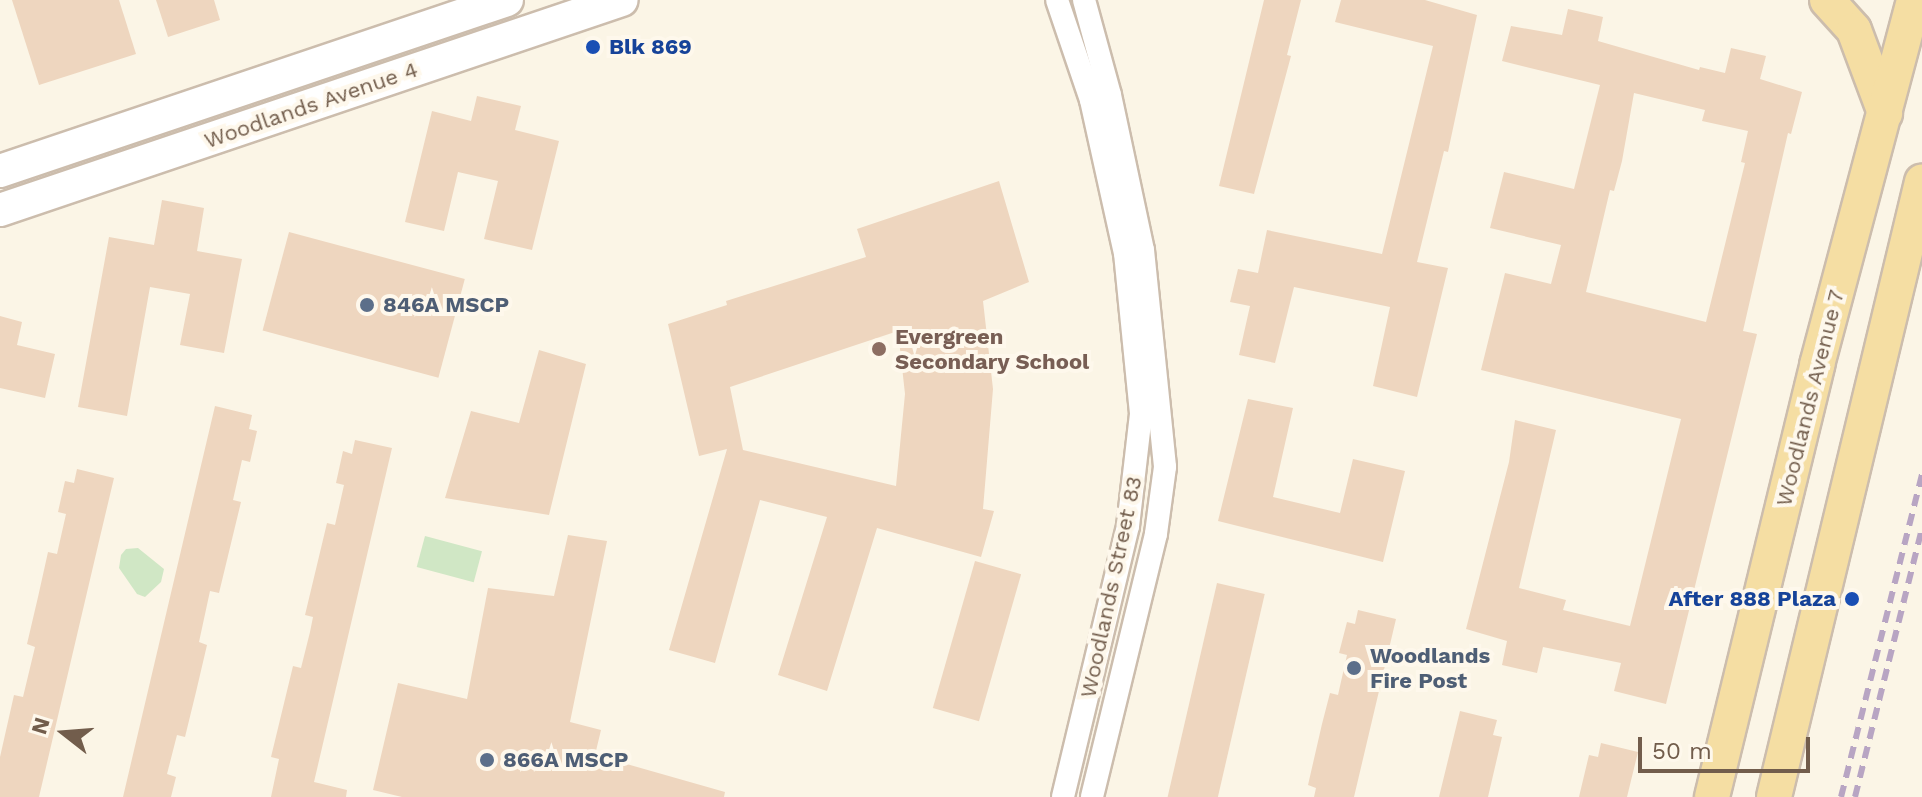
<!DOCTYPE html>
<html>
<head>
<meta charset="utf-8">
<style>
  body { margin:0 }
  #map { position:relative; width:1922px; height:797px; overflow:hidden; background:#fbf5e6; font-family:"Work Sans",sans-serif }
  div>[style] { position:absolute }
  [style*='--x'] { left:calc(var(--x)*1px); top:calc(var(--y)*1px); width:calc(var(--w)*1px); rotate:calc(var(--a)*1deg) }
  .green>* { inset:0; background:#d0e7c5; transform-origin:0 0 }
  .building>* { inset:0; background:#eed6bf; transform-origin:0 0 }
  .roads { filter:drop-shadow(2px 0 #ccbdad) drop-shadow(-2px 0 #ccbdad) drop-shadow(0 2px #ccbdad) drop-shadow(0 -2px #ccbdad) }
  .street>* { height:22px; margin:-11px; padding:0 11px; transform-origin:11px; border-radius:11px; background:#fff }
  .secondary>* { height:32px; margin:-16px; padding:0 16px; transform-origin:16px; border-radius:16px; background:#fff }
  .primary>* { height:34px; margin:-17px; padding:0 17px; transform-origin:17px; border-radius:17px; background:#f5dea3 }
  .rail>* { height:6px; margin-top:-3px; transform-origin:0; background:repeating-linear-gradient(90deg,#b8a5c3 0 12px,transparent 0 20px) }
  .dots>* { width:22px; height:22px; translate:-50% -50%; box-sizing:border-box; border:4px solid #fef8ec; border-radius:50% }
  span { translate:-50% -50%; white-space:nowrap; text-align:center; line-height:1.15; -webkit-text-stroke:8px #fef8ec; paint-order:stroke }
  .transit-label { font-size:22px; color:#164399; font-weight:700 }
  .left { translate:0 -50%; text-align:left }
  .right { translate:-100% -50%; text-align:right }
  .street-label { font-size:22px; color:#725d4c }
  .service-label { font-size:22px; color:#4e5e75; font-weight:700 }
  .education-label { font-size:22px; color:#785e54; font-weight:700 }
  .north { position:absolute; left:24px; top:693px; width:80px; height:80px; -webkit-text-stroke:6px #fef8ec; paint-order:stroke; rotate:287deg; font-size:22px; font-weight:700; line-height:32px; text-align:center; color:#725d4c }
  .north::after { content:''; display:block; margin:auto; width:28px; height:36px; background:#725d4c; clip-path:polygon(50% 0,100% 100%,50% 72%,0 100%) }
  .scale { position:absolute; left:1638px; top:737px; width:172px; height:36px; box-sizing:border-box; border:4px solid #725d4c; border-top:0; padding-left:10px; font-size:24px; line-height:28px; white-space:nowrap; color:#725d4c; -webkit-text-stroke:6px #fef8ec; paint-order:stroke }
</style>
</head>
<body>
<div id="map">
  <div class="green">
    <i style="left:425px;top:536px;width:59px;height:32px;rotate:15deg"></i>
    <i style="clip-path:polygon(138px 548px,164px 569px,161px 582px,145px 597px,137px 594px,119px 568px,121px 555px,126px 549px)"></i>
  </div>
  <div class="building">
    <i style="clip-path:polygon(12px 0,119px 0,136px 54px,39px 85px)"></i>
    <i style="clip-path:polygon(156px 0,214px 0,220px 20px,168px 37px)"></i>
    <i style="clip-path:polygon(1264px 0,1301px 0,1287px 55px,1291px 56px,1254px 194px,1219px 186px)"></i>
    <i style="clip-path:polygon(1341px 0,1425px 0,1477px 15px,1448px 152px,1444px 151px,1417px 262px,1448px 268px,1417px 397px,1373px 386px,1390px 307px,1294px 287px,1275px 363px,1239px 355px,1250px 306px,1230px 302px,1238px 269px,1258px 273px,1267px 230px,1382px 254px,1433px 46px,1335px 22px)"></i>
    <i style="clip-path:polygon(evenodd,1568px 9px,1603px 17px,1598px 41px,1699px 70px,1700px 67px,1725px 73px,1731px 48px,1766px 56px,1760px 79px,1802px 92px,1791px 134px,1788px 133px,1743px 331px,1757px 334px,1666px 704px,1614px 691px,1621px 663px,1543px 647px,1537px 673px,1502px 665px,1507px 641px,1466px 629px,1509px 462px,1515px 420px,1556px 430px,1519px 588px,1566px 600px,1563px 610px,1630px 626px,1681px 419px,1481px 370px,1505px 273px,1551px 284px,1561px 245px,1490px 228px,1504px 172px,1574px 189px,1600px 85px,1502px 61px,1511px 26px,1562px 35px,1568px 9px,1634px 93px,1705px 110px,1702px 121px,1748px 131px,1741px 162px,1745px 163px,1706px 322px,1586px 292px,1610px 190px,1614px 191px,1622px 161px,1634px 93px)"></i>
    <i style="clip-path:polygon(477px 96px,521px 106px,515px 130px,559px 141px,532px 250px,484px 239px,498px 181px,458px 172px,444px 231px,405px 222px,432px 111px,471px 121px)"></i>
    <i style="clip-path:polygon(evenodd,999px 181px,1029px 282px,983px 301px,993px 389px,983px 509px,994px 511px,981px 557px,877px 528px,827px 691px,778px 675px,827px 517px,760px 500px,715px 663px,669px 650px,727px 449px,699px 456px,668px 324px,727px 305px,726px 301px,866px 257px,857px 229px,999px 181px,898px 331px,905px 394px,896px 486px,743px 450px,730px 387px,898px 331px)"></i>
    <i style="clip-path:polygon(162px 200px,204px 208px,197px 251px,242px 259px,224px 353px,180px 345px,190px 294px,150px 287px,127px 416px,78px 407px,109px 237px,154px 245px)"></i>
    <i style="left:289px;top:232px;width:182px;height:102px;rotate:15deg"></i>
    <i style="clip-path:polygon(0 316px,22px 322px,17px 345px,55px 354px,45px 398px,0 388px)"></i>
    <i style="clip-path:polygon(539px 350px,586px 364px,549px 515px,445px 498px,471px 411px,519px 423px)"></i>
    <i style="clip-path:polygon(1248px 399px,1293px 408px,1273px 497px,1340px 513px,1353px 459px,1405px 471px,1383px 562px,1218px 521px)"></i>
    <i style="clip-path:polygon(215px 406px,252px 415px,249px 429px,257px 431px,250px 462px,242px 460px,233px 500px,241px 502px,219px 593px,210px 591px,199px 642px,207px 645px,196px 692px,185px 737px,177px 735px,167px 774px,176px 777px,171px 797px,123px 797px)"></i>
    <i style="clip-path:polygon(355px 440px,392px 448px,314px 782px,347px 790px,346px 797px,271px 797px,279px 759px,271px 757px,293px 666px,301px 668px,310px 632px,313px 617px,305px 615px,327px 523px,335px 525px,344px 485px,336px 483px,343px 451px,352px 454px)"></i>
    <i style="clip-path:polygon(77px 469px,114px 478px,100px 537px,39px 797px,0 797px,0 757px,14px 695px,23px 697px,35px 647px,27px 644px,38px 597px,48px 552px,57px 554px,66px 514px,58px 512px,65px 481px,74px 483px)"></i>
    <i style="clip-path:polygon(568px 535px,607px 541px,570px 722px,601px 730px,595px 755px,725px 792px,724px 797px,402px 797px,373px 790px,398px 683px,467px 699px,488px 588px,554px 596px)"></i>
    <i style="left:975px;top:561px;width:48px;height:153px;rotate:16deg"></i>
    <i style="left:1217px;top:583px;width:49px;height:220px;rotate:13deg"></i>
    <i style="clip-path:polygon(1358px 610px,1396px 619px,1354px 797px,1314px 797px,1316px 788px,1308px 785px,1322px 724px,1330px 693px,1338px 695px,1347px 655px,1339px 653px,1347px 622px,1355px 624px)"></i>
    <i style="clip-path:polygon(1460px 711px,1497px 720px,1493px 735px,1502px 737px,1488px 797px,1439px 797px)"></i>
    <i style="clip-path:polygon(1601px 743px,1638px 752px,1627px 797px,1579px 797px,1589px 755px,1598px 757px)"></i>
  </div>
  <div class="roads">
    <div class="street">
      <i style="--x:1057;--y:0;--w:106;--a:71.2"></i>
      <i style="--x:1091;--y:100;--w:157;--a:77.5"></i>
      <i style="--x:1125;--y:253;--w:162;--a:84.3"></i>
      <i style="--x:1141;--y:414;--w:113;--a:96.6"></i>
      <i style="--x:1128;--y:526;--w:279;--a:103.5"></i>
      <i style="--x:1084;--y:0;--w:98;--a:74.7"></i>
      <i style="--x:1110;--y:95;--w:158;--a:78"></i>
      <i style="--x:1143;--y:250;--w:218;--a:84.2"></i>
      <i style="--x:1165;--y:467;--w:68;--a:97.7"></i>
      <i style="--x:1156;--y:534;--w:271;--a:103.7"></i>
    </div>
    <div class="secondary">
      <i style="--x:0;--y:171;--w:535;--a:-18.64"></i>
      <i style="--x:0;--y:210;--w:656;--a:-18.66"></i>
    </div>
    <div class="primary">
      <i style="--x:1827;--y:0;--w:40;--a:48"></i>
      <i style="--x:1854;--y:30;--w:89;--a:69.5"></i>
      <i style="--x:1712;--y:797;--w:445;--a:-76.3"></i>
      <i style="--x:1817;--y:365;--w:378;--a:-75.1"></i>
      <i style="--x:1774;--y:797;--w:633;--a:-76.47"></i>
    </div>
  </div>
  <div class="rail">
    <i style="--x:1841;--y:797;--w:333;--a:-75.9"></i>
    <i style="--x:1855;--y:797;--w:277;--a:-76"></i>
  </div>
  <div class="dots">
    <i style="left:593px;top:47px;background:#1a4fb4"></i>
    <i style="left:367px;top:305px;background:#5c6f8a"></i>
    <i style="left:879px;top:349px;background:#8d6e63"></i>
    <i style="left:1852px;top:599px;background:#1a4fb4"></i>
    <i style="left:1354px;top:668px;background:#5c6f8a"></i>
    <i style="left:487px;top:760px;background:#5c6f8a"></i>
  </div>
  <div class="transit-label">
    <span class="left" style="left:609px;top:47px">Blk 869</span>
    <span class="right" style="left:1836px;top:599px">After 888 Plaza</span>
  </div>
  <div class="street-label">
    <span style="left:311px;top:105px;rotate:-19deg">Woodlands Avenue 4</span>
    <span style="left:1810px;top:398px;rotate:-76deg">Woodlands Avenue 7</span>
    <span style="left:1111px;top:587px;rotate:-78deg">Woodlands Street 83</span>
  </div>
  <div class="service-label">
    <span class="left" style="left:383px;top:305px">846A MSCP</span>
    <span class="left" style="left:1370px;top:668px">Woodlands<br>Fire Post</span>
    <span class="left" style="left:503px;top:760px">866A MSCP</span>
  </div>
  <div class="education-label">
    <span class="left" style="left:895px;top:349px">Evergreen<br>Secondary School</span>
  </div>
  <div class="north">N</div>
  <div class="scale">50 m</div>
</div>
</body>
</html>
